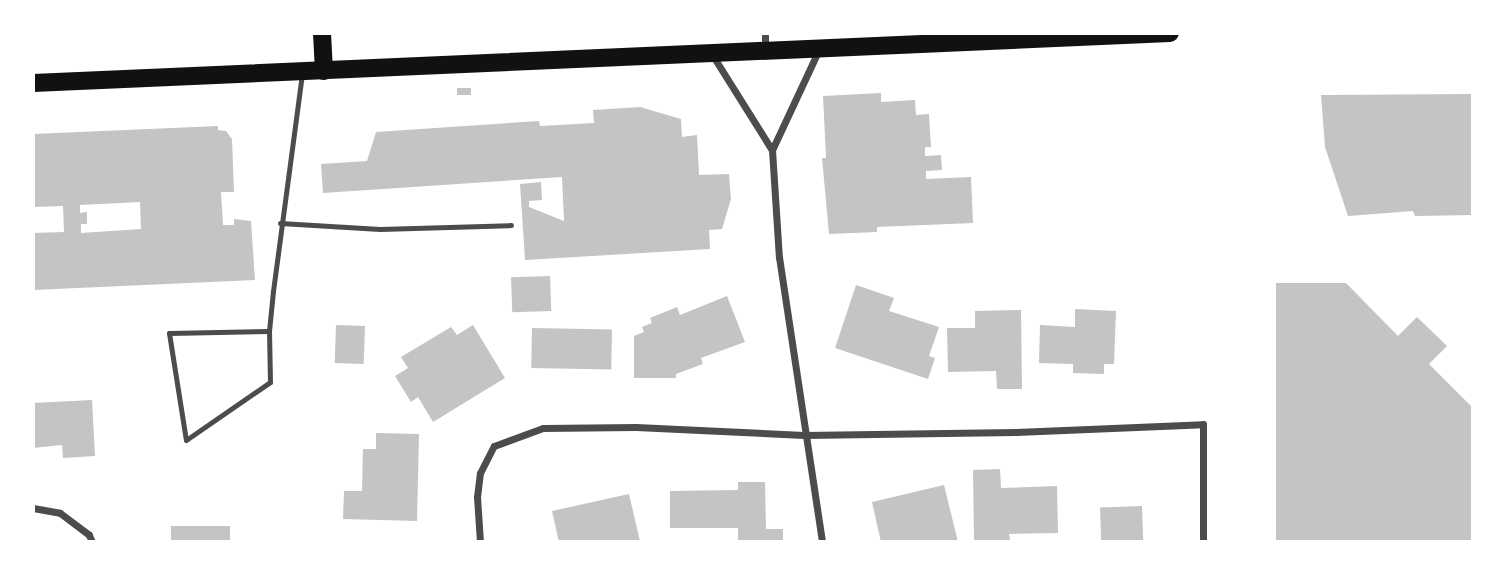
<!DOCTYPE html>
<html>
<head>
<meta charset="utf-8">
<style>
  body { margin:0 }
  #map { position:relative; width:1506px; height:575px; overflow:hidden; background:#fff; font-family:"Varela Round",sans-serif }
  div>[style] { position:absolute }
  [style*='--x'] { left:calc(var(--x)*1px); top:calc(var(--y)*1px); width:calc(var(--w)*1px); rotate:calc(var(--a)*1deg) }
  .building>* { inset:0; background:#c4c4c4; transform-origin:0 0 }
  .service>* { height:5px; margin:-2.5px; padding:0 2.5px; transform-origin:2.5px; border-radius:2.5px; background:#4c4c4c }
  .minor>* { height:7px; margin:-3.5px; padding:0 3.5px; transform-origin:3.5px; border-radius:3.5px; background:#4c4c4c }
  .primary>* { height:18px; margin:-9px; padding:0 9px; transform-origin:9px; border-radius:9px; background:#111 }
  span { translate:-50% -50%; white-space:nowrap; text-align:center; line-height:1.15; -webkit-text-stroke:6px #fff; paint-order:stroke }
  .frame { position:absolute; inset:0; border:35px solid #fff; pointer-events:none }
</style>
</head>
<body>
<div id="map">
  <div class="building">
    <i style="left:457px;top:88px;width:14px;height:7px"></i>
    <i style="clip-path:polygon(881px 93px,881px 102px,915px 100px,916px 115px,929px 114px,931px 147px,925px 147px,925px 156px,941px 155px,942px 170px,926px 171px,926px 179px,971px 177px,973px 223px,877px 227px,877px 232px,829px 234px,822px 158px,826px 158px,823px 96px)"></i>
    <i style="clip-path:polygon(1473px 94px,1473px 215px,1415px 216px,1413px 211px,1348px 216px,1325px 147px,1321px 95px)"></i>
    <i style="clip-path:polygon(640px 107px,681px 119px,682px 137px,697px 135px,699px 175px,729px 174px,731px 199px,722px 229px,709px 230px,710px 249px,525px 260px,520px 184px,541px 182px,542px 200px,529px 201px,529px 207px,564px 221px,562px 177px,323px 193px,321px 164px,367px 161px,376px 132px,539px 121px,540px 126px,594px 123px,593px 110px)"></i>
    <i style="clip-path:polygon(evenodd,218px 126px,218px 130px,226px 131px,232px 139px,234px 192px,221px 192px,223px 225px,234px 225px,234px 219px,251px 221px,255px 280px,33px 290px,33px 233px,64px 232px,63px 206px,33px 207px,33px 134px,218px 126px,140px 202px,141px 229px,81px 233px,81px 224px,87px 224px,87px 212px,80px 213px,80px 205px,140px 202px)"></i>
    <i style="left:550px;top:276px;width:35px;height:39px;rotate:88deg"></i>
    <i style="clip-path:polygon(1276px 283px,1346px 283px,1398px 336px,1417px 317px,1447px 346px,1429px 364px,1473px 408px,1473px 542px,1276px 542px)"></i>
    <i style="clip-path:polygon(856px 285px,894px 298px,889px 311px,939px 327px,929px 356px,935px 358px,928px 379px,835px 348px)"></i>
    <i style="clip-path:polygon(727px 296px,745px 342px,701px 358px,703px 364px,676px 374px,676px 378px,634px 378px,634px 336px,644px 332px,642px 327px,652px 323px,650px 318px,677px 307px,680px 315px)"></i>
    <i style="clip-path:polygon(1075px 309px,1116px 311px,1114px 364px,1104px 364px,1104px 374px,1073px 373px,1073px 364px,1039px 363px,1040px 325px,1075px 327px)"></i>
    <i style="clip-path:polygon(1021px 310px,1022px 389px,997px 389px,996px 371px,948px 372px,947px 328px,975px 328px,975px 311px)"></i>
    <i style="left:336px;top:325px;width:29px;height:38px;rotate:2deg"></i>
    <i style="clip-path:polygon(473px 325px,505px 378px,433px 422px,418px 397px,411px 402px,395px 376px,408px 368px,401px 357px,451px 327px,457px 335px)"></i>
    <i style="left:532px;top:328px;width:80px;height:40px;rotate:1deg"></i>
    <i style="clip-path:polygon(92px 400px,95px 456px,63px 458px,62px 445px,33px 448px,33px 403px)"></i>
    <i style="clip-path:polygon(376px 433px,419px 434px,417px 521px,343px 519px,344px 491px,362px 491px,363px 449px,376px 449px)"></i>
    <i style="clip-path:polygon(1000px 469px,1001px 488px,1057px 486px,1058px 533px,1009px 534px,1010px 540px,974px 540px,973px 470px)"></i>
    <i style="clip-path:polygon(738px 482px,765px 482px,766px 529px,783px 529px,783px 542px,738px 542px,738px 528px,670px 528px,670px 491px,738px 490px)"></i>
    <i style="clip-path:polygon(944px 485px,958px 542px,881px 542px,872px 502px)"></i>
    <i style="clip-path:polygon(629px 494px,640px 541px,559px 542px,552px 511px)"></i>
    <i style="left:1142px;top:506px;width:36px;height:42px;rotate:88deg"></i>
    <i style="left:230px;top:526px;width:16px;height:59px;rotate:90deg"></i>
  </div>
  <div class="service">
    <i style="--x:280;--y:223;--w:100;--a:3.4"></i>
    <i style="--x:380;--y:229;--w:131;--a:-1.7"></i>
    <i style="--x:269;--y:331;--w:100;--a:178.9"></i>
    <i style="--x:169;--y:333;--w:108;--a:81"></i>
    <i style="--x:186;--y:440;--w:102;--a:-34.6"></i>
    <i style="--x:270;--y:382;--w:51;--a:-91.1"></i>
    <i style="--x:269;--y:331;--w:40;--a:-84.3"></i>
    <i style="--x:273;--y:291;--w:218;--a:-82.4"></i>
  </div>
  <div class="minor">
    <i style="--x:765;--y:33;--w:18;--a:90"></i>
    <i style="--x:713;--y:56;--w:111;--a:57.9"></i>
    <i style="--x:772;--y:150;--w:107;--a:86.3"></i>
    <i style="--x:779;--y:257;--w:288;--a:81.4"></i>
    <i style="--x:772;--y:150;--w:111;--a:-65"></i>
    <i style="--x:33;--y:508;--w:27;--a:10"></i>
    <i style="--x:60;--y:513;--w:36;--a:37"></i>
    <i style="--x:89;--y:535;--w:8;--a:67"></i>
    <i style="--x:480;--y:542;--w:45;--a:-93.8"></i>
    <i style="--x:477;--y:497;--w:24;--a:-83"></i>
    <i style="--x:480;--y:473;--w:30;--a:-63"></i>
    <i style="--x:494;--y:446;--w:52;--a:-20.2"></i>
    <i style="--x:543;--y:428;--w:93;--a:-0.6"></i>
    <i style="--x:636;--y:427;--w:168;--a:2.7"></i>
    <i style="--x:804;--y:435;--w:212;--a:-0.8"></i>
    <i style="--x:1016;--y:432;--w:187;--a:-2.4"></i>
    <i style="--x:1203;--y:424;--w:118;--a:90"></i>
  </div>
  <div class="primary">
    <i style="--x:322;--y:33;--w:38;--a:87"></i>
    <i style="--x:33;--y:83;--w:1138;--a:-2.52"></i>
  </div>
  <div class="frame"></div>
</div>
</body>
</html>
